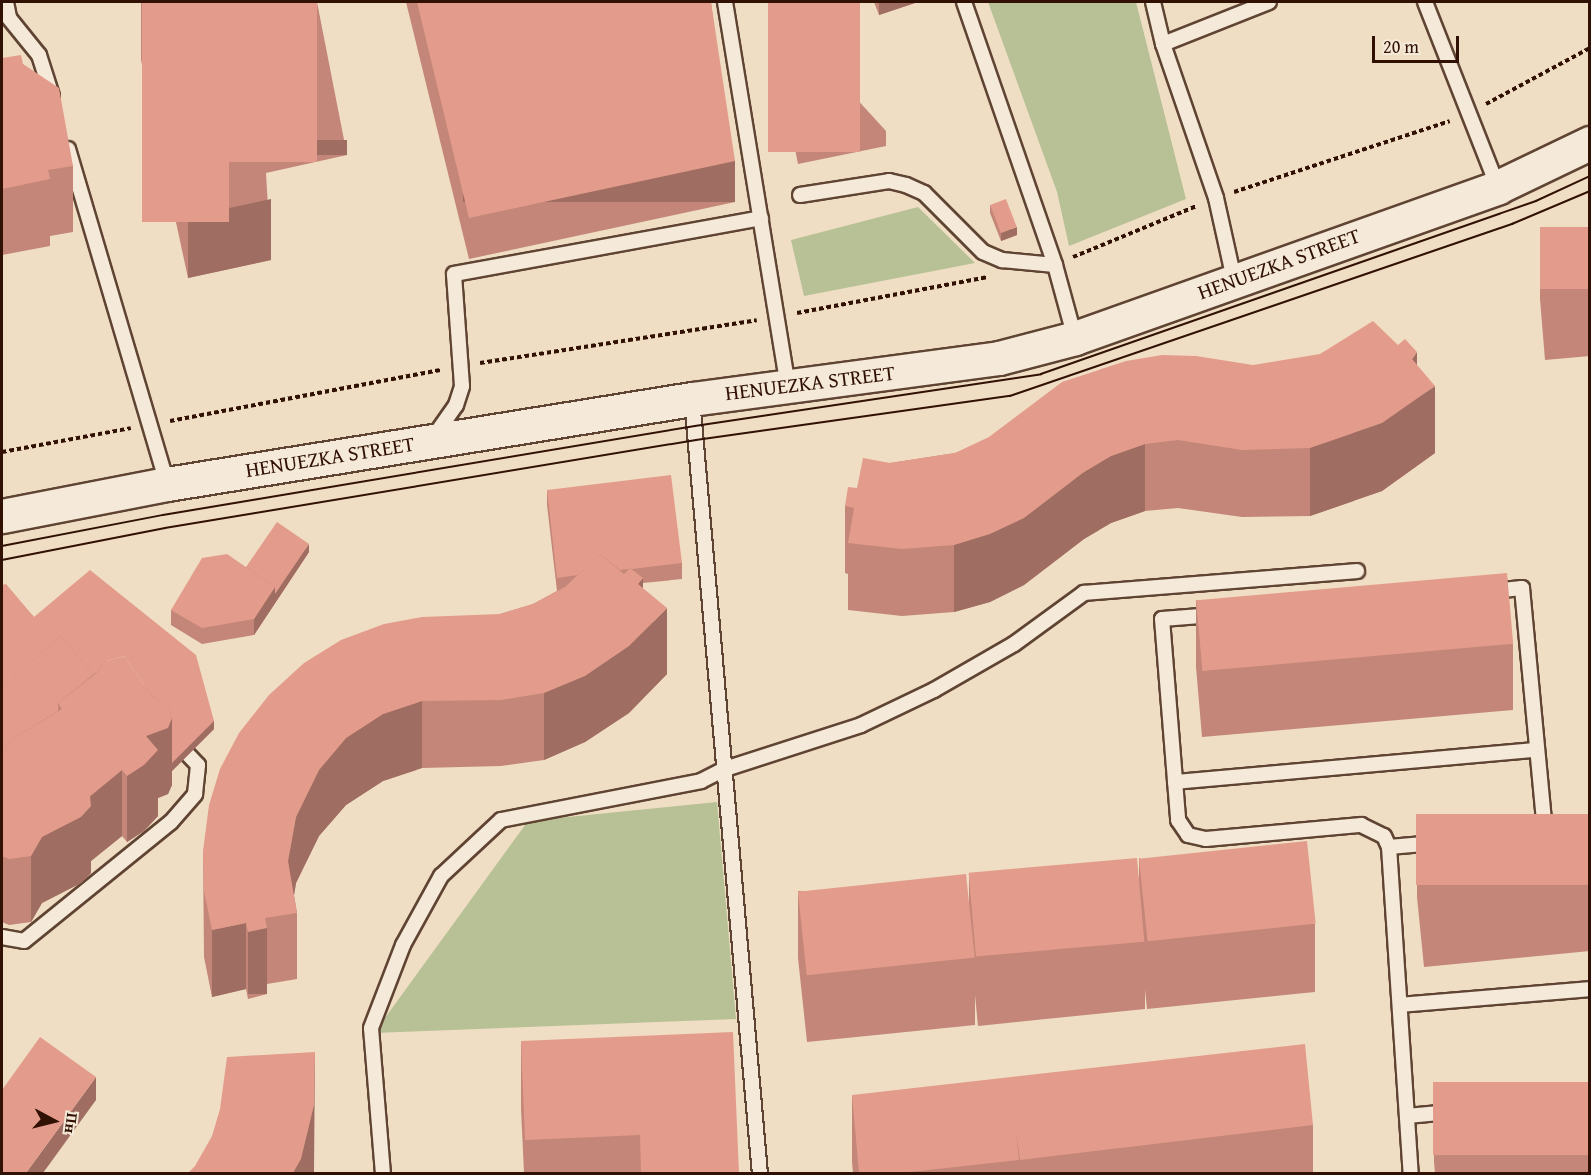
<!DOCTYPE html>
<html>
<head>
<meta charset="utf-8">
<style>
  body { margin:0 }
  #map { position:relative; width:1591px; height:1175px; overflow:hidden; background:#efdec4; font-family:"Gentium Book Plus",serif }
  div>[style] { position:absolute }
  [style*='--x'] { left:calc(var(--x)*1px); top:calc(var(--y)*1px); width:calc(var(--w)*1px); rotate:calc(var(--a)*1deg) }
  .green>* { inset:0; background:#b8c195 }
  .path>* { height:4px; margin-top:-2px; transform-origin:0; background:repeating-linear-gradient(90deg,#311103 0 4.5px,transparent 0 7.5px) }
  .roads { filter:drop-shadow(2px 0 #604433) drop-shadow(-2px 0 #604433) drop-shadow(0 2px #604433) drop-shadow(0 -2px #604433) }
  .lane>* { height:14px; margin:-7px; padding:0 7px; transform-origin:7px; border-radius:7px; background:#f5ead9 }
  .secondary>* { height:33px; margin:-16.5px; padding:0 16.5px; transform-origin:16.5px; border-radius:16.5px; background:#f5ead9 }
  .tram>* { height:1.5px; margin:-0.75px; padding:0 0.75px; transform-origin:0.75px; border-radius:0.75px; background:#311103 }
  .wall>* { inset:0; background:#c38678 }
  .shaded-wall>* { inset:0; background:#9f6d61; transform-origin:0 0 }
  .building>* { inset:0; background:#e39c8b; transform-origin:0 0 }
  span { translate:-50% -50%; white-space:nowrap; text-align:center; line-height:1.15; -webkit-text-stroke:6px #f5ead9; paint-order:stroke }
  .street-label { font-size:21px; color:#311103 }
  .frame { position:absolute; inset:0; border:3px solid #311103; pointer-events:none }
  .north { position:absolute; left:24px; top:1091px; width:60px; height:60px; -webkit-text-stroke:4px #f5ead9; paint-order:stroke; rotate:97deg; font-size:16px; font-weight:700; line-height:24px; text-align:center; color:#311103 }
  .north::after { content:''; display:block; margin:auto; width:21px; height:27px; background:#311103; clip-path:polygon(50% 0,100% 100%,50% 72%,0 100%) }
  .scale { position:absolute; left:1372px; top:36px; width:87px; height:27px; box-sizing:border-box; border:3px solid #311103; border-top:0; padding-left:8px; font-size:18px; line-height:21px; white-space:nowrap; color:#311103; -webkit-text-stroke:4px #f5ead9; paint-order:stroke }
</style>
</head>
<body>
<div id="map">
  <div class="green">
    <i style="clip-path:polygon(988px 2px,1136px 2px,1186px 199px,1069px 246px,1057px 192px)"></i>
    <i style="clip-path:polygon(918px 207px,975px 263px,804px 296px,791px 240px)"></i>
    <i style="clip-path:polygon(717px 802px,736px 1019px,374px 1033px,528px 821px)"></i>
  </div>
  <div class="path">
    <i style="--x:1486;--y:104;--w:118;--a:-28.3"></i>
    <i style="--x:1234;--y:192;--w:227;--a:-18.2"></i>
    <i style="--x:1073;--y:257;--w:134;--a:-22.4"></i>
    <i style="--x:797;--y:313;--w:193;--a:-10.7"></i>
    <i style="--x:480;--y:363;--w:280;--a:-8.8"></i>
    <i style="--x:170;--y:421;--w:275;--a:-10.7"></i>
    <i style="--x:2;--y:452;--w:131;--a:-10.5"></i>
  </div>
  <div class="roads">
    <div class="lane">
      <i style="--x:6;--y:2;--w:16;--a:79"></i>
      <i style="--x:9;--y:18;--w:48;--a:51"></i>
      <i style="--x:39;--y:55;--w:43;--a:72.4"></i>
      <i style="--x:725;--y:2;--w:389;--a:80.7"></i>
      <i style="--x:964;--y:2;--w:278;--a:70.9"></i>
      <i style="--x:1055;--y:265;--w:76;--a:74.7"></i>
      <i style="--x:1153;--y:2;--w:43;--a:76.6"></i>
      <i style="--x:1163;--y:44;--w:163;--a:71"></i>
      <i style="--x:1216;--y:198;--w:83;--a:77.5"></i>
      <i style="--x:1425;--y:2;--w:199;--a:68.5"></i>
      <i style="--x:1163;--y:44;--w:114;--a:-21.6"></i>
      <i style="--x:68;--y:149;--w:349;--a:73.5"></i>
      <i style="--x:800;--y:195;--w:90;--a:-8.9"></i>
      <i style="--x:889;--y:181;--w:17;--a:13"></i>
      <i style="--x:906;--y:185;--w:20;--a:24"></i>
      <i style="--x:924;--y:193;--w:83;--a:45"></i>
      <i style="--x:983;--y:252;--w:21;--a:23"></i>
      <i style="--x:1002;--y:260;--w:53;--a:5.4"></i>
      <i style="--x:692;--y:399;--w:778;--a:84.99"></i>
      <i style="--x:435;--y:435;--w:37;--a:-55"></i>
      <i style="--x:456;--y:405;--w:20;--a:-72"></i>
      <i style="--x:462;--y:386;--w:112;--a:-94.1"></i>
      <i style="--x:454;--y:274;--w:312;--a:-10.3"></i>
      <i style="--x:1493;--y:591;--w:29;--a:-6"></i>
      <i style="--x:1522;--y:588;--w:244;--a:84.6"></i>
      <i style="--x:1213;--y:615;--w:51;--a:175.5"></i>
      <i style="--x:1162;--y:619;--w:202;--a:85.4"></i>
      <i style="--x:1178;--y:820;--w:18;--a:56"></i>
      <i style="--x:1188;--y:835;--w:18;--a:13"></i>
      <i style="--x:1206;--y:839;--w:156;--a:-5.2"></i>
      <i style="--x:1361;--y:825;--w:25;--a:26"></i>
      <i style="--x:1384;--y:836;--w:12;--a:66"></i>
      <i style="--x:1389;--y:847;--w:328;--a:86.2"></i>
      <i style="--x:1175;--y:782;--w:363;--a:-5.1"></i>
      <i style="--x:1389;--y:847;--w:46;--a:-5"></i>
      <i style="--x:2;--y:937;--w:22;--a:10"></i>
      <i style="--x:24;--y:941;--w:189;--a:-39"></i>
      <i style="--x:171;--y:822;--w:37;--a:-49"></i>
      <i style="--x:195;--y:794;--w:29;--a:-84"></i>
      <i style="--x:198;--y:765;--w:32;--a:-134"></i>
      <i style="--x:1400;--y:1005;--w:191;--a:-4.8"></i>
      <i style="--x:1407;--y:1116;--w:43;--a:-5.3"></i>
      <i style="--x:383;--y:1174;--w:146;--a:-94.7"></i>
      <i style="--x:371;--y:1028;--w:89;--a:-68.9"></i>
      <i style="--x:403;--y:945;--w:79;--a:-61.2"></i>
      <i style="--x:441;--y:876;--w:82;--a:-43"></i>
      <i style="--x:501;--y:820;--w:204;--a:-11"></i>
      <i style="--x:701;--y:781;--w:27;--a:-27"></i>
      <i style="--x:725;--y:769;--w:143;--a:-17.9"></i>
      <i style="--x:861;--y:725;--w:81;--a:-25.6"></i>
      <i style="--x:934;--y:690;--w:92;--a:-29.9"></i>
      <i style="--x:1014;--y:644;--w:87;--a:-36.1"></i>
      <i style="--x:1084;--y:593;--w:274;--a:-4.6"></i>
    </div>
    <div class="secondary">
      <i style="--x:2;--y:516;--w:168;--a:-11"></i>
      <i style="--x:167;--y:484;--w:532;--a:-9.2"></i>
      <i style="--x:692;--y:399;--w:310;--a:-7.6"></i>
      <i style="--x:999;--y:358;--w:79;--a:-14.7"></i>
      <i style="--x:1075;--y:338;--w:449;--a:-19.6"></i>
      <i style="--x:1498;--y:187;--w:102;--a:-25.6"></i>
    </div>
  </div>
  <div class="tram">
    <i style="--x:2;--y:546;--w:164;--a:-10.9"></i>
    <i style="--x:163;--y:515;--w:539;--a:-9.5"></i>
    <i style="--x:695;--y:426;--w:350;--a:-8.5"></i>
    <i style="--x:1041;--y:374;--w:524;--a:-19.26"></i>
    <i style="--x:1536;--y:201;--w:60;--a:-24.8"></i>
    <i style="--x:2;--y:560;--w:166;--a:-11.1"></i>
    <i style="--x:165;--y:528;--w:538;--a:-9.41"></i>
    <i style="--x:696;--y:440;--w:317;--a:-8"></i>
    <i style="--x:1010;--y:396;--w:531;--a:-18.91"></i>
    <i style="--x:1512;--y:224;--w:85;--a:-22.9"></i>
  </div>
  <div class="wall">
    <i style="clip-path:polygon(141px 2px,317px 2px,347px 155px,266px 173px,271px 260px,188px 278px,141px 60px)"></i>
    <i style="clip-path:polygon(406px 2px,711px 2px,735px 202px,469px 259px)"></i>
    <i style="clip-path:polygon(768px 2px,886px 131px,886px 146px,798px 164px,768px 12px)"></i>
    <i style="clip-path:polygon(874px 2px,918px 2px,879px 15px)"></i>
    <i style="clip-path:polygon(2px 58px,23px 64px,73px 166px,73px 232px,50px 236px,50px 246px,2px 255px)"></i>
    <i style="clip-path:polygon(990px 205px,1017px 235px,1001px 241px,990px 213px)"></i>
    <i style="clip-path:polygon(1590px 227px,1590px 356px,1545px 360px,1540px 299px,1540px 232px)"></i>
    <i style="clip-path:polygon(1253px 365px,1417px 366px,1435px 453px,1382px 491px,1310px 516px,1242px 517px,1178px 508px,1145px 511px,1111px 523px,1084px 539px,1024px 585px,990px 602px,954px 612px,902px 616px,848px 610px,848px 574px,845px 573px,845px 506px,857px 488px,890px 463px,955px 453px)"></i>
    <i style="clip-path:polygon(547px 490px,682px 563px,682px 579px,643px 583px,643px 589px,667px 674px,629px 713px,585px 742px,544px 760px,501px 766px,422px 768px,383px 781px,346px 805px,319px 836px,296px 883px,294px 895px,297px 913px,297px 979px,267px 984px,267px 994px,248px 999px,246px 989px,212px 997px,204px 957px,203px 851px,500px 614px,533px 604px,557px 591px,547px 505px)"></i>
    <i style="clip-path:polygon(309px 552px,254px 635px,202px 644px,171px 625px,171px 610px,246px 567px)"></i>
    <i style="clip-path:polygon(2px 585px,34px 617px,214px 729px,172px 771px,172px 785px,168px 794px,158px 798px,158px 816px,144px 831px,127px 842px,122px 836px,91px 861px,91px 873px,81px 883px,42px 903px,31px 922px,9px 925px,2px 922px)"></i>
    <i style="clip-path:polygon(1196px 600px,1513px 644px,1513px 710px,1202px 737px,1196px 667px)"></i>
    <i style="clip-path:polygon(1590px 814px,1590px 951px,1424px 967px,1417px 897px,1417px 831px)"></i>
    <i style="clip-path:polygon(1139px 858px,1315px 924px,1315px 992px,1147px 1009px,1145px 989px,1145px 1009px,978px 1026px,975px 995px,975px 1025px,807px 1042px,798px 958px,798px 891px,969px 903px,969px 875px,1139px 878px)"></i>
    <i style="clip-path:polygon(521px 1041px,739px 1173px,524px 1173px,521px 1109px)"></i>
    <i style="clip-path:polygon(1590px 1082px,1590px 1173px,1435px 1173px,1434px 1162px,1434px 1096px)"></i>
    <i style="clip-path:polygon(852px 1095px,1313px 1125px,1313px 1173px,853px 1173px,852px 1162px)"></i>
  </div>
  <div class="shaded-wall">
    <i style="clip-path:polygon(879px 2px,918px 2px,879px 15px)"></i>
    <i style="left:347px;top:140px;width:15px;height:96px;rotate:90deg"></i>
    <i style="left:735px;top:161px;width:41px;height:272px;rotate:90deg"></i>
    <i style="clip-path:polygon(271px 199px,271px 260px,188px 278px,188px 217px)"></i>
    <i style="clip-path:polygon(1017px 227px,1017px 235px,1001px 241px,1001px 233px)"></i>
    <i style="clip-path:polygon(1417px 352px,1417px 398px,1435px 386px,1435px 453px,1382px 491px,1310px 516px,1310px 448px,1412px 359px)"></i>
    <i style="clip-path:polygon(1145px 444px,1145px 511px,1111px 523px,1084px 539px,1024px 585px,990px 602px,954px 612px,954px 545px,1084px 472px,1111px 456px)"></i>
    <i style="clip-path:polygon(309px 544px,309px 552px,254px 635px,254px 619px,275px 587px)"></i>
    <i style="clip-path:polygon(643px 578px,643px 632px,667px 608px,667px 674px,629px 713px,585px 742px,544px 760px,544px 693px)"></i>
    <i style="clip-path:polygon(422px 701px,422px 768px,383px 781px,346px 805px,319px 836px,296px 883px,291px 914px,288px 861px,296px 817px,319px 770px,346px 738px,383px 714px)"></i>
    <i style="clip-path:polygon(172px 718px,214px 721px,214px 729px,172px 771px,172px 785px,168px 794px,158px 798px,158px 816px,144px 831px,127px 842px,127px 776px,146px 736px)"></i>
    <i style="clip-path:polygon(122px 770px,122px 836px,91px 861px,91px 873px,81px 883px,42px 903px,31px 922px,31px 856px,42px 837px)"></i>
    <i style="clip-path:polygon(246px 923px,246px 989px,212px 997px,212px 930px)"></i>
    <i style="left:267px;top:928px;width:66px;height:19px;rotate:90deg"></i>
    <i style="clip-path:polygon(315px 1052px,314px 1171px,314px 1173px,293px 1173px)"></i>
    <i style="clip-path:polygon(96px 1077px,96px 1100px,43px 1173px,26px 1173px)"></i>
  </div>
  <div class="building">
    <i style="left:142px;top:2px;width:87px;height:220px"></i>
    <i style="left:229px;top:2px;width:88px;height:160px"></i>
    <i style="clip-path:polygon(417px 2px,711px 2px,735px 161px,469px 218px)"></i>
    <i style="left:768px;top:2px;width:92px;height:150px"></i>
    <i style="clip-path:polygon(21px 55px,23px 64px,59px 88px,73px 166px,48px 170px,50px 179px,2px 189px,2px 58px)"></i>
    <i style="left:1006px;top:199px;width:30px;height:17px;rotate:69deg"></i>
    <i style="left:1590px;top:227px;width:62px;height:50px;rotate:90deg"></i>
    <i style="clip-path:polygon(1373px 321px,1398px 345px,1405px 339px,1417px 352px,1412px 359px,1435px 386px,1382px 423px,1310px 448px,1242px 450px,1178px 440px,1145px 444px,1111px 456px,1084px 472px,1024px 518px,990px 534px,954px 545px,902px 549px,848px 543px,854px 508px,845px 506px,848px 487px,857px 488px,863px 458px,890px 463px,955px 453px,989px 437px,1062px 382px,1126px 361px,1162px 355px,1196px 356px,1253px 365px,1320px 354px)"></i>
    <i style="clip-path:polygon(671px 475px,682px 563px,632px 569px,630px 568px,629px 569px,620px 570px,600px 554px,578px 575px,557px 578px,547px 490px)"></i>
    <i style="clip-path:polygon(277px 522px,309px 544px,275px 594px,275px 587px,246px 567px)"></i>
    <i style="clip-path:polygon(227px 554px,275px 587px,254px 619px,202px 628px,171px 610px,202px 558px)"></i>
    <i style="clip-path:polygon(600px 554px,624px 574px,630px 568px,643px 578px,638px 584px,667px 608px,629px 646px,585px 676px,544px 693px,501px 700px,422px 701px,383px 714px,346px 738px,319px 770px,296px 817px,288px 861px,297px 913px,265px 918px,267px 928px,248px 932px,246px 923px,212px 930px,204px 891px,203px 851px,209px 805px,220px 769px,239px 733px,269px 695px,304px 663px,341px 640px,384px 624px,422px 617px,500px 614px,533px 604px,565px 587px)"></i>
    <i style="clip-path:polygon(90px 570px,196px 655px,214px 721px,172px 763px,172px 718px,169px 707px,152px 696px,124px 656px,103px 662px,99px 671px,94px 674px,60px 636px,2px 689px,2px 585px,6px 584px,34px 617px)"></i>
    <i style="left:1507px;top:573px;width:71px;height:312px;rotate:85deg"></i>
    <i style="clip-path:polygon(60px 636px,94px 674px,58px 703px,58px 711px,9px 741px,4px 751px,2px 751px,2px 689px)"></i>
    <i style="clip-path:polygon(124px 656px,152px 696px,169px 707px,172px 718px,168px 728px,146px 736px,158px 750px,144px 765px,127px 776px,122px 770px,90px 796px,91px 806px,81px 817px,42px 837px,31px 856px,9px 859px,2px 856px,2px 751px,4px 751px,9px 741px,62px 709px,58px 703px,99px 671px,103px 662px)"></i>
    <i style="left:1590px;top:814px;width:71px;height:174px;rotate:90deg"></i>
    <i style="left:1307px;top:841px;width:83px;height:169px;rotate:84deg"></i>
    <i style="left:1137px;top:858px;width:84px;height:169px;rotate:85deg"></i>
    <i style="left:966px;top:874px;width:84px;height:169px;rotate:84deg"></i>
    <i style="clip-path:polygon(733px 1032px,739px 1173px,641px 1173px,640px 1135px,525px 1140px,521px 1041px)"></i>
    <i style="clip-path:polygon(40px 1037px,96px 1077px,26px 1173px,2px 1173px,2px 1090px)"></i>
    <i style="clip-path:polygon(1305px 1044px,1313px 1125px,1020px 1160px,1016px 1132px,1019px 1160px,901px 1173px,859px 1173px,852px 1095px)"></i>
    <i style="clip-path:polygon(315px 1052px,314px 1105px,301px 1159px,293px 1173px,188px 1173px,195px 1166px,212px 1136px,220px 1109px,227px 1057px)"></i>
    <i style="left:1590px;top:1082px;width:73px;height:157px;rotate:90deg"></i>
  </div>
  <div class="street-label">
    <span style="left:1279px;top:264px;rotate:-20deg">HENUEZKA STREET</span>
    <span style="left:810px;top:383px;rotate:-7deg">HENUEZKA STREET</span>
    <span style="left:330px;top:457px;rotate:-9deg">HENUEZKA STREET</span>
  </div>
  <div class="frame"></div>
  <div class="north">Пн</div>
  <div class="scale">20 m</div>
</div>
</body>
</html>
